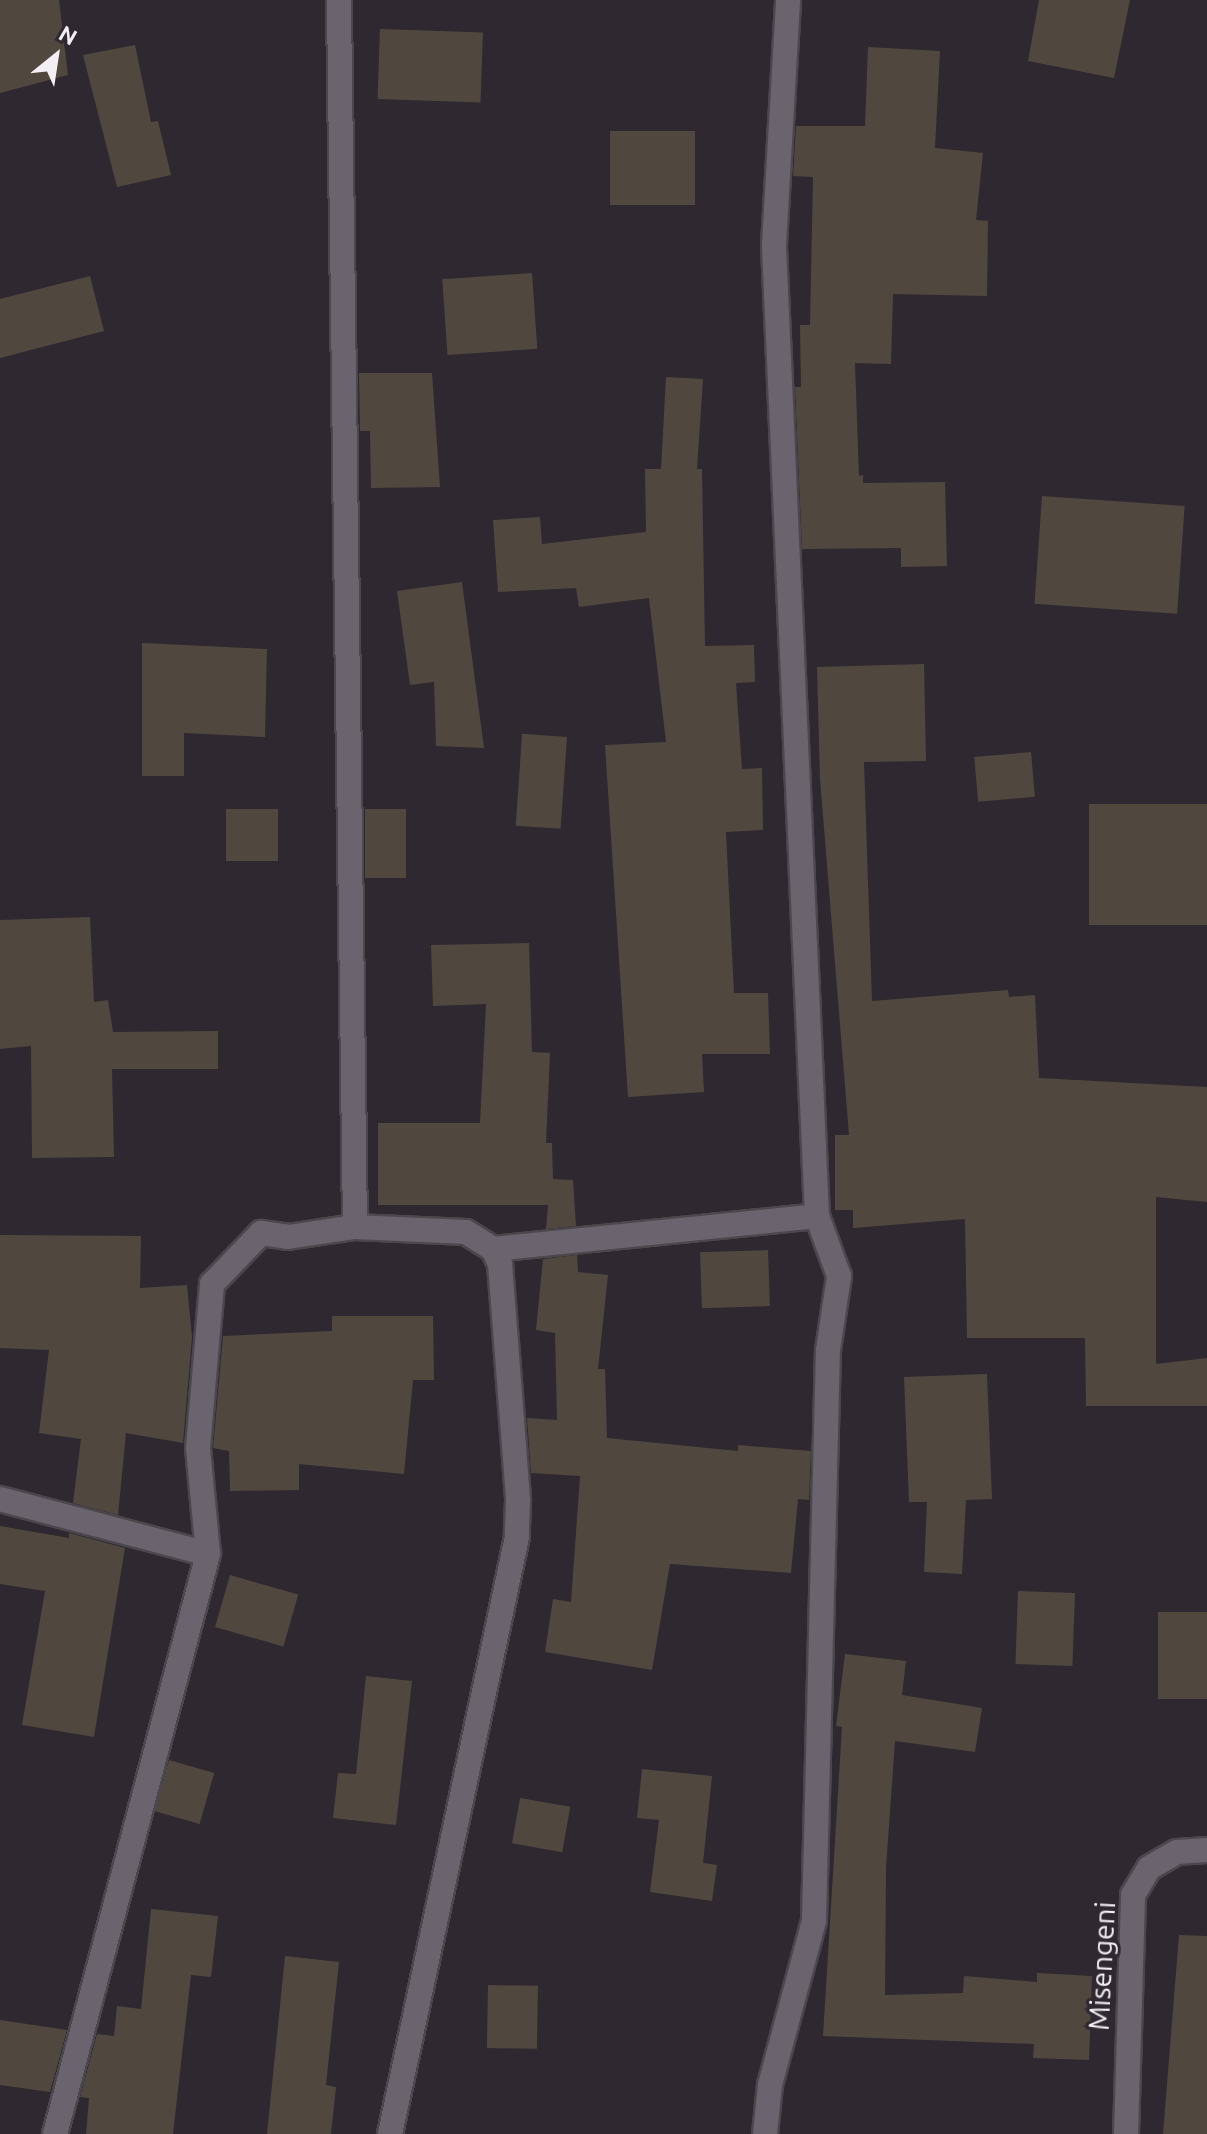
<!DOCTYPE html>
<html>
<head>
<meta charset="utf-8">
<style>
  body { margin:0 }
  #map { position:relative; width:1207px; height:2134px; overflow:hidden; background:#2f2830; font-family:Ubuntu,sans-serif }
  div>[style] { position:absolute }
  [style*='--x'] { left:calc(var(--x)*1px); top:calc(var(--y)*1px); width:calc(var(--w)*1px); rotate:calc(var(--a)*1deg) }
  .building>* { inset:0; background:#50483f; transform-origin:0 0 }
  .roads { filter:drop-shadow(2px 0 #4c464d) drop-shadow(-2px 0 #4c464d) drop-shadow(0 2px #4c464d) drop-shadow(0 -2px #4c464d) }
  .minor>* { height:24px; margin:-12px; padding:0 12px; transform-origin:12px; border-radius:12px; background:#6b636d }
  span { translate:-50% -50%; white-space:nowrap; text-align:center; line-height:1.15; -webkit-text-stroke:6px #2f2830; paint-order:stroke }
  .street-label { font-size:28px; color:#f3eff4 }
  .north { position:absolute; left:16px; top:16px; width:80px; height:80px; -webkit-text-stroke:6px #2f2830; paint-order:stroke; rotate:30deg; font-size:22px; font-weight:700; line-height:32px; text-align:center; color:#f3eff4 }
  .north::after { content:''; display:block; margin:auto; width:28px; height:36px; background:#f3eff4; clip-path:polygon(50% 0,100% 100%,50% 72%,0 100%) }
</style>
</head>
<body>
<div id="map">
  <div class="building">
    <i style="clip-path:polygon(0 0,59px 0,68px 75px,0 93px)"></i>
    <i style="clip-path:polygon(1039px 0,1130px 0,1114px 78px,1028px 61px)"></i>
    <i style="left:380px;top:29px;width:103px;height:70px;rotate:2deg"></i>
    <i style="clip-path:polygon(135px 45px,151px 122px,158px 121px,171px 175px,117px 187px,83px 55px)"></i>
    <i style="clip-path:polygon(868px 47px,940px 51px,935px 148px,983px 153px,976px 220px,988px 221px,987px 296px,893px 294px,891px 364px,855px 363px,859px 476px,863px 475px,863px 483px,945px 482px,947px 566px,901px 567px,901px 548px,802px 549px,795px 387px,801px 387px,800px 325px,810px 325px,813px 177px,793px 176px,796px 126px,865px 126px)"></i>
    <i style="left:610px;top:131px;width:85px;height:74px"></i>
    <i style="left:532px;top:273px;width:76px;height:90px;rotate:86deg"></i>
    <i style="clip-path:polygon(90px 276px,104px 331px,0 358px,0 299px)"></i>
    <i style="clip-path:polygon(359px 373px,432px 373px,440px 487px,371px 488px,370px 431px,360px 431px)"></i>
    <i style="clip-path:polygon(666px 377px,703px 379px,697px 469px,702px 469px,705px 646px,754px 645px,755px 682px,736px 683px,742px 769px,762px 768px,763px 830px,726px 832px,734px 993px,768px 993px,770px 1054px,702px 1054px,704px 1092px,628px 1097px,605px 745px,666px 742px,649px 598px,579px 607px,576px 588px,498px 592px,493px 520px,540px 517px,542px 544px,646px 532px,645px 469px,661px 469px)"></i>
    <i style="left:1042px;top:496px;width:143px;height:108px;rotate:4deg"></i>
    <i style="clip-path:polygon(462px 582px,484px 748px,436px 746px,434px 682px,410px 685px,397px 591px)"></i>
    <i style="clip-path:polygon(142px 643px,267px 649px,265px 737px,184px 733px,184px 776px,142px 776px)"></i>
    <i style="clip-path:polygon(924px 664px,926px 761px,864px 762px,872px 1001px,1008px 990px,1009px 997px,1035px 995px,1039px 1078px,1207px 1087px,1207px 1202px,1156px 1197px,1156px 1364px,1207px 1358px,1207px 1406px,1086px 1406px,1085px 1338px,967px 1338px,965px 1219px,853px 1228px,853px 1210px,835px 1210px,835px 1135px,849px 1135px,820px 779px,817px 667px)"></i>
    <i style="left:567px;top:737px;width:92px;height:45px;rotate:94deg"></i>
    <i style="left:1031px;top:752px;width:45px;height:57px;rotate:85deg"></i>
    <i style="left:1207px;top:804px;width:121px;height:118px;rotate:90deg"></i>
    <i style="left:226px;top:809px;width:52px;height:52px"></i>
    <i style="left:365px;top:809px;width:41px;height:69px"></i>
    <i style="clip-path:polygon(90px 917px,94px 1002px,108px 1000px,113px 1032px,218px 1031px,218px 1069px,112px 1069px,114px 1157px,32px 1158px,31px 1046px,0 1049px,0 920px)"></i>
    <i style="clip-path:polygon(529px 943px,532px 1052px,550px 1053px,546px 1143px,552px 1143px,553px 1179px,573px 1180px,576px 1226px,546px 1229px,548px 1205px,378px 1205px,378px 1123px,480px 1123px,486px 1004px,433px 1006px,431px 945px)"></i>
    <i style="clip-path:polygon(0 1235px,141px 1236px,140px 1288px,187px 1285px,192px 1337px,183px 1443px,126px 1433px,118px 1515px,73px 1503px,81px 1439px,39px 1433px,49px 1350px,0 1348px)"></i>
    <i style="left:768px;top:1250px;width:56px;height:68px;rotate:88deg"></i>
    <i style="clip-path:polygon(577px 1255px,578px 1272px,608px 1275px,598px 1369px,605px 1369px,607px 1438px,738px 1451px,738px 1445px,811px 1451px,809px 1500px,798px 1499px,791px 1573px,670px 1564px,652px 1670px,545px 1652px,553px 1599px,571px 1602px,580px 1476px,531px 1473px,527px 1418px,557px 1420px,555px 1333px,536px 1330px,543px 1259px)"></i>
    <i style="clip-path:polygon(332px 1316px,433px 1316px,434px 1380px,413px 1380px,404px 1474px,299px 1464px,299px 1490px,230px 1491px,229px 1451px,213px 1448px,223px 1336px,332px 1331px)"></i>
    <i style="clip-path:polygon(987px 1374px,992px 1499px,966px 1500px,962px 1574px,924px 1572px,927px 1502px,909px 1502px,904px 1377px)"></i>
    <i style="clip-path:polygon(0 1526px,69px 1538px,69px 1533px,125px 1548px,94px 1737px,22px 1725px,45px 1591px,0 1584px)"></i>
    <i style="left:230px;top:1575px;width:71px;height:54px;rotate:16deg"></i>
    <i style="left:1018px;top:1591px;width:57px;height:73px;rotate:2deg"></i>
    <i style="left:1158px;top:1612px;width:49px;height:87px"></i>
    <i style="clip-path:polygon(845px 1654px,906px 1661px,902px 1695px,982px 1708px,975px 1752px,895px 1741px,886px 1868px,885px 1995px,963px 1993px,964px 1976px,1037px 1982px,1037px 1973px,1092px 1976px,1089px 2060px,1033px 2058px,1034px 2044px,823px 2036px,842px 1727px,836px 1726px)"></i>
    <i style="clip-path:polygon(366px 1676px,412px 1681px,396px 1825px,333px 1818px,338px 1773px,356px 1774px)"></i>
    <i style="left:169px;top:1760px;width:47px;height:53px;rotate:16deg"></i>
    <i style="clip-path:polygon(642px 1769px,712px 1776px,703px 1863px,717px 1865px,712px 1901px,650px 1892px,659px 1820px,637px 1818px)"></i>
    <i style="left:520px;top:1798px;width:51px;height:46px;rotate:10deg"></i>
    <i style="clip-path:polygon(151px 1909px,218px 1916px,211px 1977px,191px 1975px,173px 2134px,86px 2134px,89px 2098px,80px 2097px,97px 2034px,114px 2036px,117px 2006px,141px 2009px)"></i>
    <i style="clip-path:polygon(1179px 1935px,1207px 1936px,1207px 2134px,1163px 2134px)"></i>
    <i style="clip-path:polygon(285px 1956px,339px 1962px,326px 2085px,336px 2087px,331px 2134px,267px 2134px)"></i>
    <i style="left:488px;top:1985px;width:50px;height:63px;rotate:1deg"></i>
    <i style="clip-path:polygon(0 2020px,67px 2030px,50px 2092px,0 2085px)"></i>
  </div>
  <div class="roads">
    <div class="minor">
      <i style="--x:355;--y:1227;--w:111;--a:2.6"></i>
      <i style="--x:466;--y:1232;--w:32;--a:32"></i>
      <i style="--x:493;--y:1249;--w:17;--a:65"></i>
      <i style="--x:500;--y:1264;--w:237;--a:85.6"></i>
      <i style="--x:518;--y:1500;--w:37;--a:92"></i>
      <i style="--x:517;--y:1537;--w:610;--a:102.01"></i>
      <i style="--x:493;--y:1249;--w:326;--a:-5.8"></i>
      <i style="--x:0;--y:1499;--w:215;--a:14.8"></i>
      <i style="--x:55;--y:2134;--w:600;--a:-75.22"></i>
      <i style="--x:208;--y:1554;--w:106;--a:-95.4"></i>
      <i style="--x:198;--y:1448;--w:165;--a:-85.1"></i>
      <i style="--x:212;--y:1284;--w:71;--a:-46.1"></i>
      <i style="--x:261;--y:1233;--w:27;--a:8"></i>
      <i style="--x:288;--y:1237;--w:68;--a:-8.5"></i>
      <i style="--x:355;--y:1227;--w:1227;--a:-90.75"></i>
      <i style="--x:765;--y:2134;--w:49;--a:-84.2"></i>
      <i style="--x:770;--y:2085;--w:170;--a:-75"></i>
      <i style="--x:814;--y:1921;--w:571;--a:-88.6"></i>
      <i style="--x:828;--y:1350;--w:75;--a:-81.5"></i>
      <i style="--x:839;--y:1276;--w:64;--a:-110.1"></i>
      <i style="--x:817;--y:1216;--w:972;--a:-92.54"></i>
      <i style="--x:774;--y:245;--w:245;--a:-86.7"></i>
      <i style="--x:1126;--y:2134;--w:239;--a:-88.3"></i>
      <i style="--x:1133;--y:1895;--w:31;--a:-59"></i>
      <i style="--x:1149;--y:1868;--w:32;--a:-30"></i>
      <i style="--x:1177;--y:1852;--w:30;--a:-4"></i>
    </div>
  </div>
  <div class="street-label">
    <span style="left:1102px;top:1966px;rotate:-87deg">Misengeni</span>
  </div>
  <div class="north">N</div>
</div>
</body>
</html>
